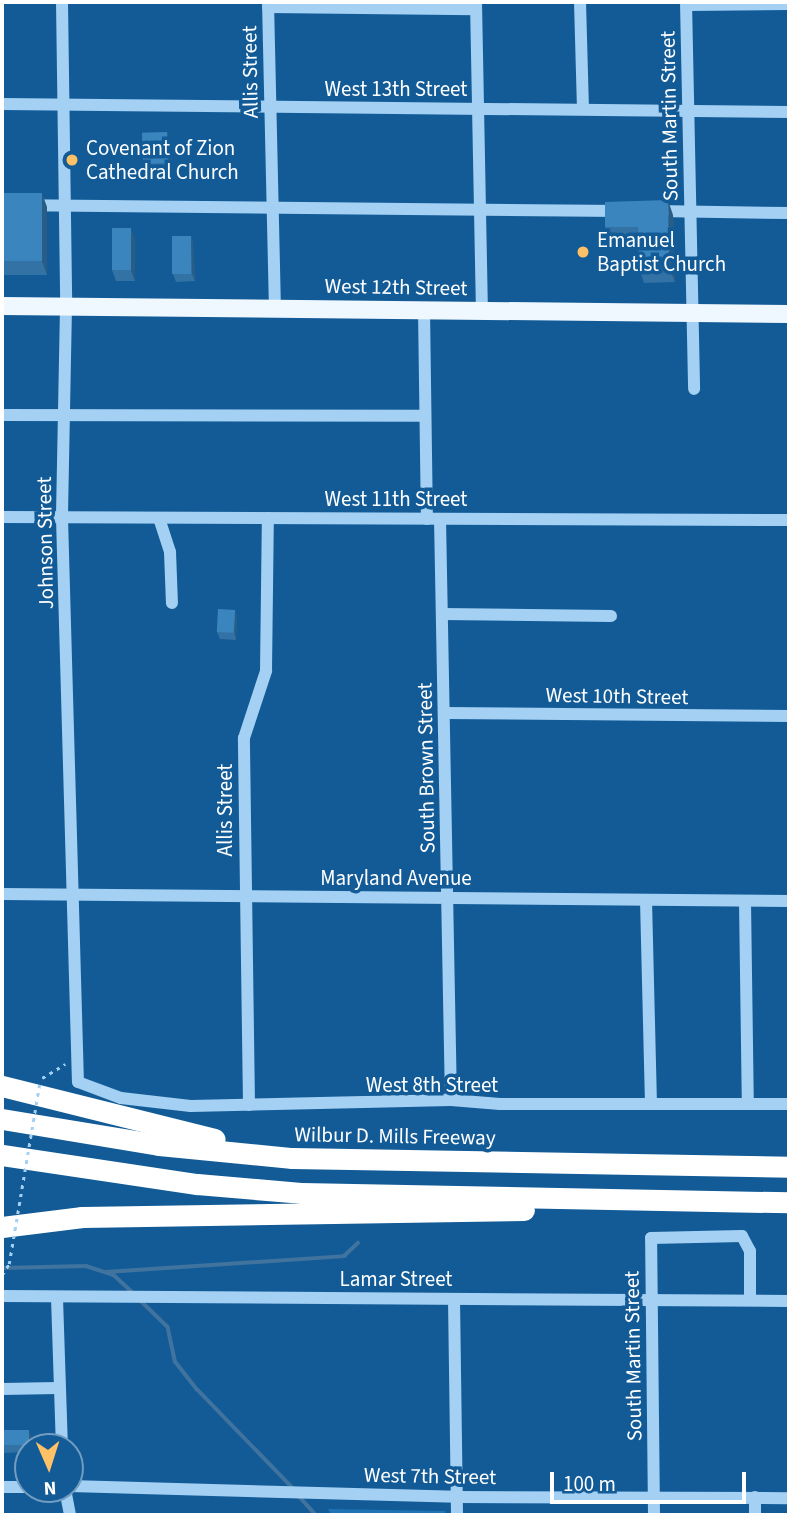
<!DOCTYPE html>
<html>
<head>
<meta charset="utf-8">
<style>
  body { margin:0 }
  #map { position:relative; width:791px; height:1517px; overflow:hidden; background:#125b97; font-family:"Source Sans 3",sans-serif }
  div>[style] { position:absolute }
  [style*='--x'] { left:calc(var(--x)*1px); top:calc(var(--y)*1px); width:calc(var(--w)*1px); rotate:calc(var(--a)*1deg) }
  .green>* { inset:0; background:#2174b4 }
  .stream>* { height:3.5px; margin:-1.75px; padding:0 1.75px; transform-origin:1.75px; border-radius:1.75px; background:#40739e }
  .path>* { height:2.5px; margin-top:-1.25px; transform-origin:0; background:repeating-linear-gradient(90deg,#a3d0f3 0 3.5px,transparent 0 8.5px) }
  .minor>* { height:12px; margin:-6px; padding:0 6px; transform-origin:6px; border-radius:6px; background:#a3d0f3 }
  .major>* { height:18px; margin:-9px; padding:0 9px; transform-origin:9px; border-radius:9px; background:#eff7ff }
  .highway>* { height:21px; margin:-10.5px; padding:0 10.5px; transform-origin:10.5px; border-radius:10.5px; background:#fff }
  .path-bridge>* { height:2.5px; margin-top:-1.25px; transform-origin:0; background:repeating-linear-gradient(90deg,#a3d0f3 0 3.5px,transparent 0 8.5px) }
  .wall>* { inset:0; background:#3372a4 }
  .shaded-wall>* { inset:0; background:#295d86 }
  .building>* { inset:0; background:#3b85bf; transform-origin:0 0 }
  .dots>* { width:19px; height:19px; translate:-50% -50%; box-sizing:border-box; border:4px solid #125b97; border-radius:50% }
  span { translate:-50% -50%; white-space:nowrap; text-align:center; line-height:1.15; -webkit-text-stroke:7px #125b97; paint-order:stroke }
  .street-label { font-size:21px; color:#fff }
  .poi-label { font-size:21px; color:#fff }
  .left { translate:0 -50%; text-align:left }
  .frame { position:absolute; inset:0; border:4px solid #fff; pointer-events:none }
  .north { position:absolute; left:14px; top:1433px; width:70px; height:70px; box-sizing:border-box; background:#125b97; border:2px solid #719dc1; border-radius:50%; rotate:177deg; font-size:19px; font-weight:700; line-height:28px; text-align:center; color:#fff }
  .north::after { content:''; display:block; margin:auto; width:24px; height:32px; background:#ffc165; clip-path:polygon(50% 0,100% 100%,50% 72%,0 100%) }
  .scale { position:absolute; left:550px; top:1472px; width:196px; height:32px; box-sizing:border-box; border:4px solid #fff; border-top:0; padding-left:9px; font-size:21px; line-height:24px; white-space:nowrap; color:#fff; -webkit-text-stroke:5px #125b97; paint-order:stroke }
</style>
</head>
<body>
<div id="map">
  <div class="green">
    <i style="clip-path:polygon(328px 1509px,445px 1511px,445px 1515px,331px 1515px)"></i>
  </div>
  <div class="stream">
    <i style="--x:2;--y:1268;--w:84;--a:-1.4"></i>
    <i style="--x:86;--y:1266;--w:29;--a:18"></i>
    <i style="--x:114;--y:1275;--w:26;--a:43"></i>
    <i style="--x:106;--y:1272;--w:239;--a:-3.8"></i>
    <i style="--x:344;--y:1256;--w:19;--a:-43"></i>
    <i style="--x:141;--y:1301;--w:37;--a:44"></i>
    <i style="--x:168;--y:1327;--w:35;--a:78"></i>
    <i style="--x:175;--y:1361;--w:36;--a:52"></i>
    <i style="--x:197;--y:1389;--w:136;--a:45.9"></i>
    <i style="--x:299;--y:1496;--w:25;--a:48"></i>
  </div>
  <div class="path">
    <i style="--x:42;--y:1078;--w:27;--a:-31"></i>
  </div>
  <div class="minor">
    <i style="--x:62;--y:2;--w:305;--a:89.2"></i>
    <i style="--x:66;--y:307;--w:211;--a:91.1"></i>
    <i style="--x:62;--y:518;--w:564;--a:88.38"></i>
    <i style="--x:78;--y:1082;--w:46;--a:20.4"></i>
    <i style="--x:121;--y:1098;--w:70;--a:6.5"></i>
    <i style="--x:191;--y:1106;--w:260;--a:-1.3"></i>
    <i style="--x:451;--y:1100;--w:49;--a:4.7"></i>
    <i style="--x:500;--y:1104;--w:289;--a:0"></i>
    <i style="--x:268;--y:2;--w:307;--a:88.7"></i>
    <i style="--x:476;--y:2;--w:309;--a:88.9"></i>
    <i style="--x:580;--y:2;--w:106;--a:88.4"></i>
    <i style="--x:686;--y:2;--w:387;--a:88.8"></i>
    <i style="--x:687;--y:5;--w:102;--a:-0.6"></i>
    <i style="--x:268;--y:7;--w:208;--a:0.6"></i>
    <i style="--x:2;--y:104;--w:787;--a:0.58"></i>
    <i style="--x:2;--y:205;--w:619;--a:0.56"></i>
    <i style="--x:656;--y:211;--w:133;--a:0.9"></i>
    <i style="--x:424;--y:310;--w:209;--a:89.2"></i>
    <i style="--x:2;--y:415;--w:423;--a:0.1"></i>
    <i style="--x:2;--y:517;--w:787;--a:0.22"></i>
    <i style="--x:159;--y:518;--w:36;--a:72"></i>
    <i style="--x:170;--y:552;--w:51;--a:87.8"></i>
    <i style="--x:440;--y:519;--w:581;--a:88.92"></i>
    <i style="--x:442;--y:614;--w:169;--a:0.7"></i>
    <i style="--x:444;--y:713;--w:345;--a:0.5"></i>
    <i style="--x:2;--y:894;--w:787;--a:0.51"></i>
    <i style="--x:646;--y:900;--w:203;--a:88.6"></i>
    <i style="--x:745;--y:901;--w:203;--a:89.2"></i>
    <i style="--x:249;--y:1105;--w:367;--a:-90.8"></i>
    <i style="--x:244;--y:738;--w:71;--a:-71.8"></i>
    <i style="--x:266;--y:671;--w:153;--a:-89.3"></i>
    <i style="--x:2;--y:1296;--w:787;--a:0.36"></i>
    <i style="--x:57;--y:1298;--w:149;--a:88.1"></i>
    <i style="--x:454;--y:1299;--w:216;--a:89.2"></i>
    <i style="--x:2;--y:1389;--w:56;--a:-1"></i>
    <i style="--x:70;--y:1486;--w:386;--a:1.6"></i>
    <i style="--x:456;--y:1497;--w:333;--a:0.2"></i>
    <i style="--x:2;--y:1487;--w:26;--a:0"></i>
    <i style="--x:65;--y:1489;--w:26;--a:79"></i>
    <i style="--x:755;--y:1497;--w:18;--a:90"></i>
    <i style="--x:654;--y:1515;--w:277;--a:-90.6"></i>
    <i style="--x:651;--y:1238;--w:91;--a:-1.3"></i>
    <i style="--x:742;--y:1236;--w:17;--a:62"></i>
    <i style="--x:750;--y:1251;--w:49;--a:90"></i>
  </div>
  <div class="major">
    <i style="--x:2;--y:306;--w:787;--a:0.58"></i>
  </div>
  <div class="highway">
    <i style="--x:2;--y:1086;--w:219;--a:14"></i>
    <i style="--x:2;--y:1119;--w:159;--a:9.4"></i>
    <i style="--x:159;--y:1145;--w:134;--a:5.6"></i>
    <i style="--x:292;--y:1158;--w:497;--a:1"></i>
    <i style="--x:2;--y:1155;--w:197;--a:8.5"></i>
    <i style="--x:197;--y:1184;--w:104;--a:4.9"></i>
    <i style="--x:301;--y:1193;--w:488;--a:1.1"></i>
    <i style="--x:2;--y:1227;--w:81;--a:-7.1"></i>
    <i style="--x:82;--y:1217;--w:442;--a:-0.9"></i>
  </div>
  <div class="path-bridge">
    <i style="--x:2;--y:1275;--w:13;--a:-58"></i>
    <i style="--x:9;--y:1264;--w:186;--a:-80.4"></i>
  </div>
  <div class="wall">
    <i style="clip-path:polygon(167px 132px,171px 142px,172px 174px,147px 175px,143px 165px)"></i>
    <i style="clip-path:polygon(2px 193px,47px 207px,47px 275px,2px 275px)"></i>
    <i style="clip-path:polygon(673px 215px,675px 282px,644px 283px,639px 268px,639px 241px,610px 242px,605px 227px)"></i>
    <i style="clip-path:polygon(191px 236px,193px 243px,195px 281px,176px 282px,173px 274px)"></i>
    <i style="clip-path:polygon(135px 239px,135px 281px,116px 281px,112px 270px)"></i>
    <i style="clip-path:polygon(235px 610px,237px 617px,236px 640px,220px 639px,217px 632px)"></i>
    <i style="clip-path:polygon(2px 1430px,32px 1437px,32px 1447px,28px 1447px,28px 1452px,3px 1453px,2px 1448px)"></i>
  </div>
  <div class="shaded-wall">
    <i style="clip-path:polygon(167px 132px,171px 142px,172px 174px,168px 163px)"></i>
    <i style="clip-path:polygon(42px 193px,47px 207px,47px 275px,42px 261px)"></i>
    <i style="clip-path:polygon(668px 200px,673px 215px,675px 282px,669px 268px)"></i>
    <i style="clip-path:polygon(131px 228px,135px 239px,135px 281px,131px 271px)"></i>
    <i style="clip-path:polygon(191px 236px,193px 243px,195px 281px,192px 274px)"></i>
    <i style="clip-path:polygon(235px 610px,237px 617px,236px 640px,234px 632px)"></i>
    <i style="clip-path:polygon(29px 1430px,32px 1437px,32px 1447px,30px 1447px,29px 1445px)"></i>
  </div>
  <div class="building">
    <i style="left:167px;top:132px;width:31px;height:25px;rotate:88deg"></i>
    <i style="left:2px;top:193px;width:40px;height:68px"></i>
    <i style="clip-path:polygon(668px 200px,669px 268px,639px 268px,638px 227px,605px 227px,605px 202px)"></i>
    <i style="left:112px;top:228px;width:19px;height:42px"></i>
    <i style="left:172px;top:236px;width:19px;height:38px"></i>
    <i style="left:218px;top:609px;width:17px;height:23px;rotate:3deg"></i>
    <i style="left:2px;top:1430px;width:27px;height:15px"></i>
  </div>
  <div class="dots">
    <i style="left:72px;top:160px;background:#ffc165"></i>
    <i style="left:583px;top:252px;background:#ffc165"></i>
  </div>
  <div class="street-label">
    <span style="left:250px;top:72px;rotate:-91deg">Allis Street</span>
    <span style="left:396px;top:89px">West 13th Street</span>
    <span style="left:669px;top:116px;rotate:-91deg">South Martin Street</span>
    <span style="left:396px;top:287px;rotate:1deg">West 12th Street</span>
    <span style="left:396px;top:499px">West 11th Street</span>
    <span style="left:45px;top:543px;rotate:-91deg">Johnson Street</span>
    <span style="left:617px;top:696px;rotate:1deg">West 10th Street</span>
    <span style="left:426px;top:768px;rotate:-91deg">South Brown Street</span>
    <span style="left:225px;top:810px;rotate:-90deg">Allis Street</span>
    <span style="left:396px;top:878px">Maryland Avenue</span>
    <span style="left:432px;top:1085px">West 8th Street</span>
    <span style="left:395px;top:1136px;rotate:1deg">Wilbur D. Mills Freeway</span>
    <span style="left:396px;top:1279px">Lamar Street</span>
    <span style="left:633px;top:1356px;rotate:-91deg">South Martin Street</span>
    <span style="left:430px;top:1476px;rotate:1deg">West 7th Street</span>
  </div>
  <div class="poi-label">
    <span class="left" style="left:86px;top:160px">Covenant of Zion<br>Cathedral Church</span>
    <span class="left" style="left:597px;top:252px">Emanuel<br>Baptist Church</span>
  </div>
  <div class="frame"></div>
  <div class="north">N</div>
  <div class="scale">100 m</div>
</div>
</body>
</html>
